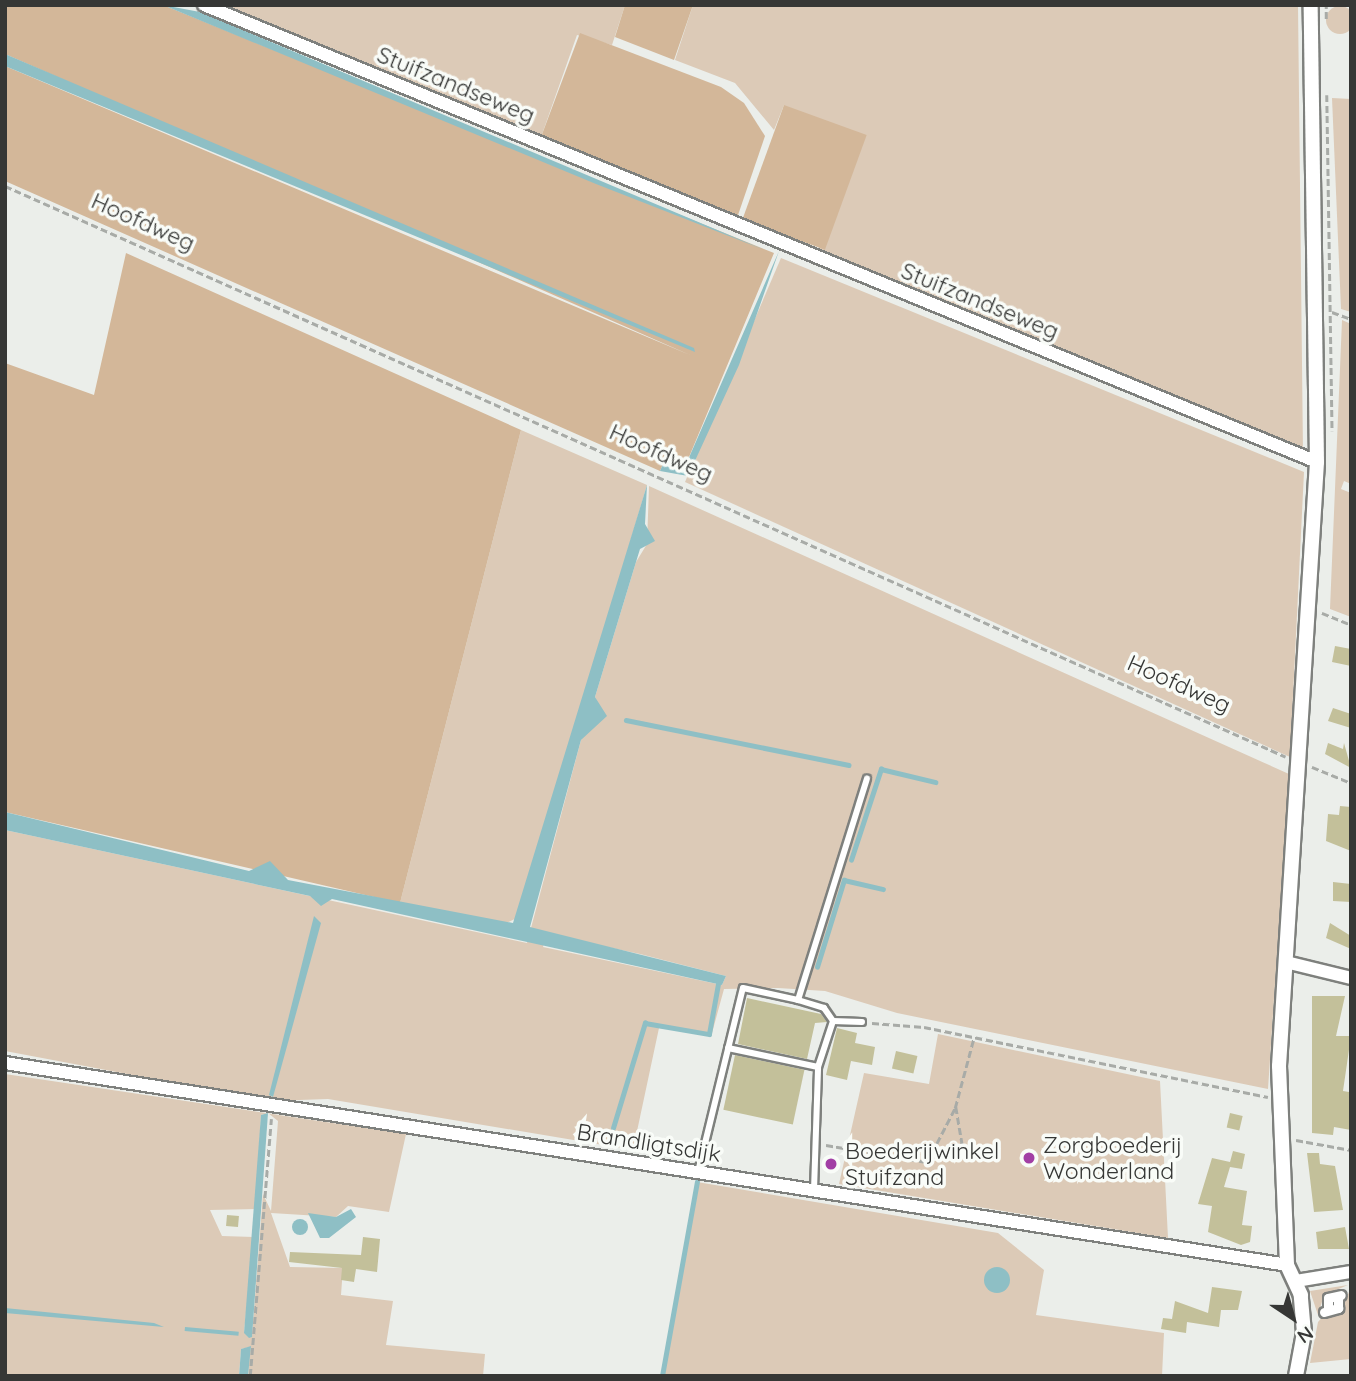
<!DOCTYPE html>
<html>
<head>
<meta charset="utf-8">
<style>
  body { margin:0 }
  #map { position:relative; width:1356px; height:1381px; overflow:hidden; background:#ebeeea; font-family:Quicksand,sans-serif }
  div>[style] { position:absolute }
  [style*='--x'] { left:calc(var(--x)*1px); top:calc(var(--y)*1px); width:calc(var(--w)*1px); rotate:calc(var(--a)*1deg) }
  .green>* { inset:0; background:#dccab7 }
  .round { border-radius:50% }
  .forest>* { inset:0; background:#d3b799; transform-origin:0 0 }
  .water>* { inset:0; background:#8ebfc5; transform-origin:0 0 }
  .stream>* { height:4.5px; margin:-2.25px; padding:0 2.25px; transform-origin:2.25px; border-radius:2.25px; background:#8ebfc5 }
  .building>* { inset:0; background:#c3c09a; transform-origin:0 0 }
  .path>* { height:2.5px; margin-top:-1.25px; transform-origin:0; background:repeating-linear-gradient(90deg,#a8aba7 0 7px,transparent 0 10.5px) }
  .roads { filter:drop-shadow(2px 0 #7e807d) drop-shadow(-2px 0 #7e807d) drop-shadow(0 2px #7e807d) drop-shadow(0 -2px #7e807d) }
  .service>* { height:6px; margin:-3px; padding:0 3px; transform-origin:3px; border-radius:3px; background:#fff }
  .pedestrian>* { height:9px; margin:-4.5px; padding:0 4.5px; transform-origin:4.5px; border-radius:4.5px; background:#fff }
  .minor>* { height:12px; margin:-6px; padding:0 6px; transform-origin:6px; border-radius:6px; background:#fff }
  .tertiary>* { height:14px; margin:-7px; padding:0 7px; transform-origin:7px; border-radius:7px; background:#fff }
  .dots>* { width:19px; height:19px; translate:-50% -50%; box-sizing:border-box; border:4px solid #f9fcf8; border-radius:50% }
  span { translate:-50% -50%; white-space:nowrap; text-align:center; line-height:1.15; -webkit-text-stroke:7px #f9fcf8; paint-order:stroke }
  .street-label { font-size:23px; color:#363735 }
  .poi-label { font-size:23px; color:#363735 }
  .left { translate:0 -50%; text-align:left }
  .frame { position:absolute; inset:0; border:7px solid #363735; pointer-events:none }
  .north { position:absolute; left:1258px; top:1283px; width:70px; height:70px; -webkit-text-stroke:5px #f9fcf8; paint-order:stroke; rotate:144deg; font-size:19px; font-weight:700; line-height:28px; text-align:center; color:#363735 }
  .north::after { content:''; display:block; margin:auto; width:24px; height:32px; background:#363735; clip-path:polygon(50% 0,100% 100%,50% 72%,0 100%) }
</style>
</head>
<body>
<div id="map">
  <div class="green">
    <i style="clip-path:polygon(219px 5px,625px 5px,612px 45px,577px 35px,541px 137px)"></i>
    <i style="clip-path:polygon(693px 5px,1298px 5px,1303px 452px,820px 252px,784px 105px,774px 130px,735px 83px,675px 60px)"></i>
    <i class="round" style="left:1326px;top:6px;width:28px;height:28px"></i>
    <i style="clip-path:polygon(1332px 98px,1351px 99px,1351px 312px,1341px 309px)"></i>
    <i style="clip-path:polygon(781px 258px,1304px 472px,1290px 757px,685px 482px)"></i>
    <i style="clip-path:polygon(1342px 320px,1351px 324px,1351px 484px,1344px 481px,1341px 489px,1351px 493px,1351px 617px,1330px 609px)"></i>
    <i style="clip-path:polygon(521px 430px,647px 485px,519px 917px,504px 924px,400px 903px)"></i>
    <i style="clip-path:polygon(evenodd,649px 486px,1289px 774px,1268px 1089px,897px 1013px,825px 991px,778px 988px,724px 989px,712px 1033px,659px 1028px,633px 1150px,328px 1099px,270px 1101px,5px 1051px,5px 830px,527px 943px,581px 740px,601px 711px,595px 697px,636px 562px,647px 544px,649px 486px,547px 934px,640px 954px,726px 976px,722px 985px,543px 947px,547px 934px)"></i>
    <i style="clip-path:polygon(938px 1034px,1160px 1081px,1168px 1238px,839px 1184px,864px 1073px,929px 1084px)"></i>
    <i style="clip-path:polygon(evenodd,5px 1074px,406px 1134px,389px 1212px,348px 1206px,336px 1217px,271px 1213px,290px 1267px,343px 1268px,341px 1295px,393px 1301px,386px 1345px,485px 1354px,483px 1376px,248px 1376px,250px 1347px,241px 1349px,239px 1376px,5px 1376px,5px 1074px,268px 1113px,278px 1121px,271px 1211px,263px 1194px,252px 1336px,244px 1332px,254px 1237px,222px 1236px,210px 1210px,256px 1209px,261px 1115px,268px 1113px)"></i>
    <i style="clip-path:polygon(697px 1182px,998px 1233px,1044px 1270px,1036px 1315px,1164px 1333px,1162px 1376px,662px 1376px)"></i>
    <i style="clip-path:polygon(1348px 1285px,1324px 1295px,1318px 1315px,1310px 1291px)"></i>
    <i style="clip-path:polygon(1351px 1287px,1351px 1359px,1310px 1363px,1318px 1322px,1326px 1313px,1341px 1312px)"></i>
  </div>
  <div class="forest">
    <i style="clip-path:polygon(5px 5px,163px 5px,774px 253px,684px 469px,663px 464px,660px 471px,5px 181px,5px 66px,690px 355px,5px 54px)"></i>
    <i style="clip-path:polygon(625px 5px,693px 5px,674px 60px,615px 37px)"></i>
    <i style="clip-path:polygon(580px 33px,721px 87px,744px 103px,765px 136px,737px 218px,541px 137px)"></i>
    <i style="left:784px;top:105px;width:88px;height:122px;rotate:20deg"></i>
    <i style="clip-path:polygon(126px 253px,521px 430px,400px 903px,5px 812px,5px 363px,94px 395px)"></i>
  </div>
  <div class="water">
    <i style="clip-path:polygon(163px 5px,200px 12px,767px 251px,596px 184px)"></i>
    <i style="clip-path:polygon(5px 54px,694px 348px,695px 352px,5px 66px)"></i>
    <i style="clip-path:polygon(779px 251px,739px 365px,688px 476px,660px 471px,663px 464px,684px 469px)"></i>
    <i style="clip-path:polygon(647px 485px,645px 524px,655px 541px,640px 549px,636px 562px,595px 697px,607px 716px,581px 740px,530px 927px,726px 976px,722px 985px,332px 899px,321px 906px,310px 896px,5px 830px,5px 812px,249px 871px,270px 861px,288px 880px,513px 923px)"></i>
    <i style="clip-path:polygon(314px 916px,321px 923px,273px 1097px,269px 1095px)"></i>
    <i style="clip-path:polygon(268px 1113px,252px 1337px,249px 1338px,244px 1333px,261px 1115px)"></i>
    <i style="clip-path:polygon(351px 1209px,356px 1217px,329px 1238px,320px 1238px,308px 1213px,336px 1217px)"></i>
    <i class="round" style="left:292px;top:1219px;width:16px;height:16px"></i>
    <i class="round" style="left:984px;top:1267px;width:26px;height:26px"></i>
    <i style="clip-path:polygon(5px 1308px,154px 1323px,164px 1327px,5px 1313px)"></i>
    <i style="left:185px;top:1327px;width:54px;height:4px;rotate:5deg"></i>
    <i style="clip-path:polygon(251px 1346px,248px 1376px,239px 1376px,241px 1349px)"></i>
  </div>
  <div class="stream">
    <i style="--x:626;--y:720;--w:227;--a:11.4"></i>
    <i style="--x:851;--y:860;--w:96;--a:-71.8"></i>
    <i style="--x:881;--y:769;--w:56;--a:13.5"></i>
    <i style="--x:817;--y:967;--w:91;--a:-72.8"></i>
    <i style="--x:844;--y:880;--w:40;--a:13"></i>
    <i style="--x:613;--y:1128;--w:110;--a:-73.1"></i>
    <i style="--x:645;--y:1023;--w:65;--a:9.8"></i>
    <i style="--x:709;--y:1034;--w:51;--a:-79.8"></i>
    <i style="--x:662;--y:1376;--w:197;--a:-79.8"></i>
  </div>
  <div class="building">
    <i style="clip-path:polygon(1335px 646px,1351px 649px,1351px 666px,1332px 662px)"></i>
    <i style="clip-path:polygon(1333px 708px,1351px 714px,1351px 728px,1328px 721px)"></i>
    <i style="clip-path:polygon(1328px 743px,1343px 749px,1344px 743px,1351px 768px,1325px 754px)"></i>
    <i style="clip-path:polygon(1340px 806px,1351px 807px,1351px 851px,1326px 841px,1328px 814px,1339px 815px)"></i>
    <i style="clip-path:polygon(1333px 882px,1351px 884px,1351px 902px,1333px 901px)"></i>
    <i style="clip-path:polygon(1330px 923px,1351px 936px,1351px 949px,1326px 938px)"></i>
    <i style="clip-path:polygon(1312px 996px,1345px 996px,1336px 1036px,1351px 1036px,1343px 1091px,1349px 1092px,1351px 1130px,1334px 1127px,1333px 1135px,1312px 1133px)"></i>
    <i style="clip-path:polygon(747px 998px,821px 1014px,827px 1022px,815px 1023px,807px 1059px,738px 1044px)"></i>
    <i style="clip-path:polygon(837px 1028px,857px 1033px,855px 1043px,875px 1047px,872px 1065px,851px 1061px,847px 1080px,826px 1075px)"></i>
    <i style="left:896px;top:1051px;width:22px;height:18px;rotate:13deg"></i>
    <i style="left:735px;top:1055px;width:71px;height:56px;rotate:12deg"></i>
    <i style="left:1230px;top:1113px;width:13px;height:15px;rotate:13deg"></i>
    <i style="clip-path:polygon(1233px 1151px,1245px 1154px,1242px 1169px,1230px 1167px,1224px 1187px,1247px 1191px,1242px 1225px,1252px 1226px,1250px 1242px,1241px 1245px,1208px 1232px,1212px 1206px,1198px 1204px,1212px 1158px,1230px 1162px)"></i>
    <i style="clip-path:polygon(1307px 1153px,1319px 1153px,1320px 1164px,1335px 1166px,1343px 1210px,1314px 1212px)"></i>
    <i style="left:227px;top:1215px;width:12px;height:11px;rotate:5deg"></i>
    <i style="clip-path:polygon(1345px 1227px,1349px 1249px,1318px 1249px,1316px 1232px)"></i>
    <i style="clip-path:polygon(363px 1237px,380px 1239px,377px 1272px,356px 1269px,354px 1282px,341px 1280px,342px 1268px,289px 1262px,290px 1252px,361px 1255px)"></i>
    <i style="clip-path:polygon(1212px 1287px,1242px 1291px,1238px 1310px,1221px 1310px,1219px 1327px,1187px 1322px,1186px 1333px,1161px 1329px,1163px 1318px,1172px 1319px,1175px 1301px,1208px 1313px)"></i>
  </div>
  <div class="path">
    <i style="--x:1326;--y:19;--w:14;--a:-90"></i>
    <i style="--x:1327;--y:95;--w:336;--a:89.1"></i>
    <i style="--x:5;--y:186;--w:1402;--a:24.02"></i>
    <i style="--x:1332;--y:312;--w:20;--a:20"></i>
    <i style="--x:1322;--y:613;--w:31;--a:22"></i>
    <i style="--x:1312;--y:767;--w:42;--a:22.3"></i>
    <i style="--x:872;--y:1023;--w:52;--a:4.4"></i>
    <i style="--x:924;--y:1027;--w:351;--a:11.5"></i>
    <i style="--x:956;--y:1107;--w:54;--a:80.4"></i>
    <i style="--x:1296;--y:1140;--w:56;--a:10.3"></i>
    <i style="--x:826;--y:1145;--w:102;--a:9.6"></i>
    <i style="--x:927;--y:1162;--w:61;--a:-62.6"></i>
    <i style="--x:955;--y:1108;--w:73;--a:-75"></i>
    <i style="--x:250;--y:1376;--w:258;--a:-85.3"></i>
  </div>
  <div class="roads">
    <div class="service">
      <i style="--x:798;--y:1000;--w:27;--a:17"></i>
      <i style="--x:824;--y:1008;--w:16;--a:55"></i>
      <i style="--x:728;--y:1048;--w:92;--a:11.9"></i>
      <i style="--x:818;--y:1067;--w:48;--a:-71.9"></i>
      <i style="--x:833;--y:1021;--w:29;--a:2"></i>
      <i style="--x:698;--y:1172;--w:189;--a:-76.3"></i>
      <i style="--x:743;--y:988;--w:56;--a:12.3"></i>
      <i style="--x:798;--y:1000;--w:232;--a:-72.7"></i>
      <i style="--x:814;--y:1190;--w:123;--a:-88.1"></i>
    </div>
    <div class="pedestrian">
      <i style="--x:1328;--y:1308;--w:10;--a:-90"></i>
      <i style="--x:1328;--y:1298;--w:13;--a:-13"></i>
      <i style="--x:1324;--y:1312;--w:15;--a:-16"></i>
      <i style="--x:1338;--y:1308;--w:10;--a:-90"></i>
    </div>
    <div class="minor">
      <i style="--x:204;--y:5;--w:1203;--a:22.32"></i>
      <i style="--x:1286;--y:962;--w:67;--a:13.8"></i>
      <i style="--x:5;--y:1063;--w:1298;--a:8.95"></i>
      <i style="--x:1296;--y:1281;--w:56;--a:-9.3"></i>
    </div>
    <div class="tertiary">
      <i style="--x:1296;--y:1376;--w:44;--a:-79.5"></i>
      <i style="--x:1304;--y:1333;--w:38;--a:-95"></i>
      <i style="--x:1301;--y:1295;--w:33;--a:-115"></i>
      <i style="--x:1287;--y:1265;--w:199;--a:-92.3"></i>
      <i style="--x:1279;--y:1066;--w:605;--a:-86.4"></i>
      <i style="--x:1317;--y:462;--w:457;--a:-90.8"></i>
    </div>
  </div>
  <div class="dots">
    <i style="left:1029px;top:1158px;background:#a23fa5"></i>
    <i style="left:831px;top:1164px;background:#a23fa5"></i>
  </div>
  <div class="street-label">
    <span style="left:456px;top:85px;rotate:22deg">Stuifzandseweg</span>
    <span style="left:143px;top:222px;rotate:24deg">Hoofdweg</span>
    <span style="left:980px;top:301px;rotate:22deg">Stuifzandseweg</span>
    <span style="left:661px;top:453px;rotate:24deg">Hoofdweg</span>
    <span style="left:1179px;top:684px;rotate:24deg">Hoofdweg</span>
    <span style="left:649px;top:1143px;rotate:9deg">Brandligtsdijk</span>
  </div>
  <div class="poi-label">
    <span class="left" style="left:1043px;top:1158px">Zorgboederij<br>Wonderland</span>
    <span class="left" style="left:845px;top:1164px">Boederijwinkel<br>Stuifzand</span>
  </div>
  <div class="frame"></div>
  <div class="north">N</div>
</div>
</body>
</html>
